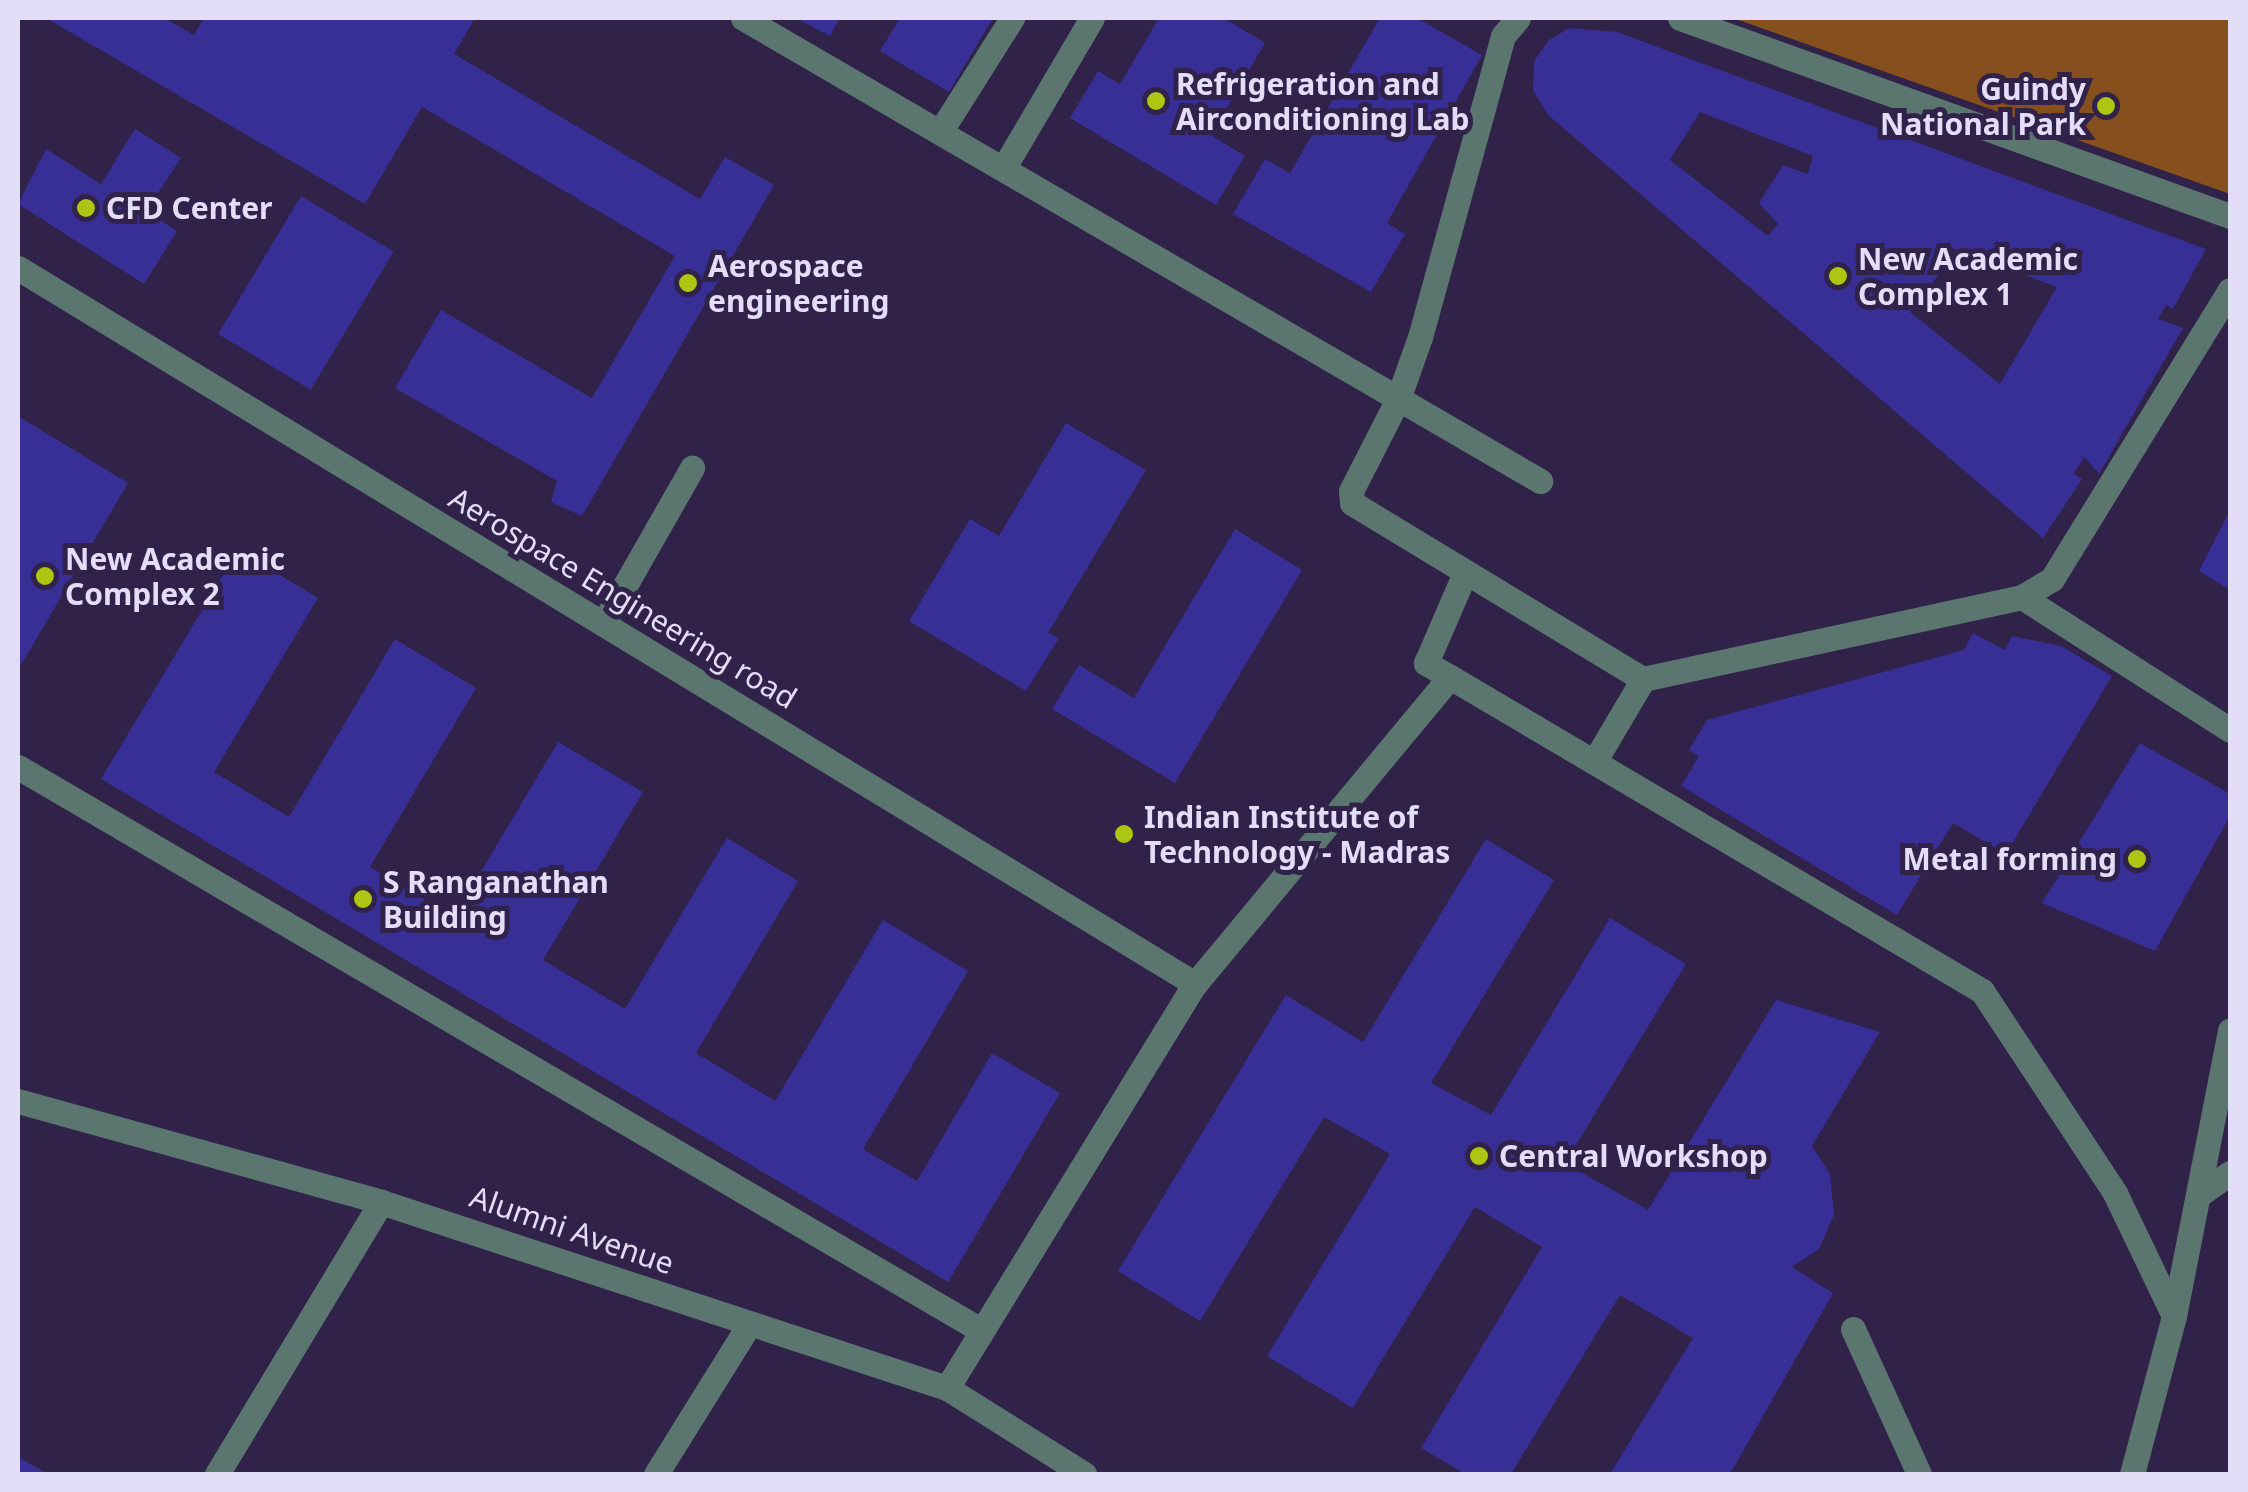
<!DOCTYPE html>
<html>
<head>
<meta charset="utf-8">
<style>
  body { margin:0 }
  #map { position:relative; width:2248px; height:1492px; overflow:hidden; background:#302249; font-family:"Noto Sans",sans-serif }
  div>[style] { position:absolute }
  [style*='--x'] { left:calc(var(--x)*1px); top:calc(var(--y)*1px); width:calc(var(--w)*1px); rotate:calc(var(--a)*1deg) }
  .forest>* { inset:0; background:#854f1e }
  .building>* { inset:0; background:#372f95; transform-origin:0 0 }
  .minor>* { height:25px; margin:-12.5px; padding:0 12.5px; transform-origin:12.5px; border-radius:12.5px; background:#5b756f }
  .dots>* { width:28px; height:28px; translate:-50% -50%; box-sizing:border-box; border:5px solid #302249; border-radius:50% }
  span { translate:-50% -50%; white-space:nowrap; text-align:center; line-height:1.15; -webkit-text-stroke:10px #302249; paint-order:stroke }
  .poi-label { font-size:30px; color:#e4ddf7; font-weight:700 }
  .left { translate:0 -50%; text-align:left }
  .right { translate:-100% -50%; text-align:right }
  .street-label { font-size:30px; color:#e4ddf7 }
  .frame { position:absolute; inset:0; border:20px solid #e4ddf7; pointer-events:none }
</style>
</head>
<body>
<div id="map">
  <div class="forest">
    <i style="clip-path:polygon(1733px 18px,2230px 18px,2230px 194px)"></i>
  </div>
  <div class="building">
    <i style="clip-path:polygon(46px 18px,164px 18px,194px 35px,204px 18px,475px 18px,454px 54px,700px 199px,725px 157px,774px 185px,582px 516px,551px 502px,557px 481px,395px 388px,441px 310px,592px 398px,675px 256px,422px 107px,365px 204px)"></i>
    <i style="clip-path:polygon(796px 18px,840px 18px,830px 36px)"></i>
    <i style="clip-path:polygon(900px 18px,993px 18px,949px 92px,880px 51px)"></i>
    <i style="clip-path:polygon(1159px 18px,1223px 18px,1265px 43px,1211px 135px,1245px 156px,1216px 205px,1070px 118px,1098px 71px,1120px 84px)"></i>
    <i style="clip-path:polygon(1380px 18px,1417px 18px,1482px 55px,1387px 223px,1405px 234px,1371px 292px,1233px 214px,1265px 159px,1290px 173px)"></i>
    <i style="clip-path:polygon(evenodd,1569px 28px,1617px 32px,2206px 249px,2173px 309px,2166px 305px,2158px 319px,2183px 328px,2099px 474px,2084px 457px,2074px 474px,2082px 479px,2043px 538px,1548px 115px,1533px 90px,1534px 61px,1549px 40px,1569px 28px,1700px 112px,1813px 156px,1808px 174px,1783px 165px,1759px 203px,1778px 224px,1768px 236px,1670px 160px,1700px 112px,1569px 28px,1949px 247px,2057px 287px,2000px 384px,1910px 312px,1946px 265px,1940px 262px,1949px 247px)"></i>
    <i style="clip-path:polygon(135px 129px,181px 158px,146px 211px,177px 231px,144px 284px,18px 204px,46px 149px,101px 184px)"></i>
    <i style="left:301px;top:196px;width:108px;height:161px;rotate:31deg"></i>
    <i style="clip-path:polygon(18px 416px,128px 483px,18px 670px)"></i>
    <i style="clip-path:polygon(1066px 423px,1146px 470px,1048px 633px,1059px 638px,1026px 691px,909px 621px,970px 519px,999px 536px)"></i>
    <i style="clip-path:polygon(2230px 510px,2230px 590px,2199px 571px)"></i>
    <i style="clip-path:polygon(1235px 529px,1302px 570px,1175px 783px,1052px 709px,1079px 665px,1134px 698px)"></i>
    <i style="clip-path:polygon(238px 550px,318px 598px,214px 772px,289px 817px,395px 639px,476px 688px,370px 867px,454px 917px,558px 742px,643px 792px,543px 960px,625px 1009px,727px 838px,798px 881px,696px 1053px,775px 1101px,883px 920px,968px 971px,863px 1149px,917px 1181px,992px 1053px,1060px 1093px,948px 1282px,101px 779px)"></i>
    <i style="clip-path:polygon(1973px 633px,2005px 650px,2012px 636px,2061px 646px,2112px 676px,2006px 854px,1953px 823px,1897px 915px,1681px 786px,1699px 756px,1689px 750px,1707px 720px,1964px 650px)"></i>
    <i style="clip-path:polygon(2140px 743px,2230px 794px,2230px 816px,2155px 951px,2042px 903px)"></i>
    <i style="clip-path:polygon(1486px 839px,1554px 880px,1431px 1083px,1491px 1115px,1610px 918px,1686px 964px,1565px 1163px,1648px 1210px,1776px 1000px,1880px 1032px,1812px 1146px,1830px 1174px,1834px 1215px,1819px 1249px,1792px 1267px,1833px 1293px,1730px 1474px,1610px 1474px,1693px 1338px,1620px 1295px,1511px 1474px,1465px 1474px,1421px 1448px,1542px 1247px,1475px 1207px,1353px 1408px,1267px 1356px,1390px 1154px,1324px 1117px,1200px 1321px,1118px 1271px,1286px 995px,1363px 1042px)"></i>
    <i style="clip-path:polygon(18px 1457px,48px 1474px,18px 1474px)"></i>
  </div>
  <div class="minor">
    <i style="--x:743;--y:18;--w:922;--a:30.15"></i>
    <i style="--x:1518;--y:18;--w:23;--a:130"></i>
    <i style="--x:1503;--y:36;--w:312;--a:105.4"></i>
    <i style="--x:1420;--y:337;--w:66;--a:109.5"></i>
    <i style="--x:1398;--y:399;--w:103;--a:117.1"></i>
    <i style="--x:1351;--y:491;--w:12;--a:85"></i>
    <i style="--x:1352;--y:503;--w:340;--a:31.2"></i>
    <i style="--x:1643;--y:679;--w:388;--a:-12.2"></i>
    <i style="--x:2022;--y:597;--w:35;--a:-31"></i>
    <i style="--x:2052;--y:579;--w:339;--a:-58.4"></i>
    <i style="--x:1680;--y:18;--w:585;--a:19.8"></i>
    <i style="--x:940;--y:132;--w:135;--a:-57.7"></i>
    <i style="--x:1003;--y:169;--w:175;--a:-59.5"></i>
    <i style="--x:18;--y:268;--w:1378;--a:31.31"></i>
    <i style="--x:2022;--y:597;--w:247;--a:32.6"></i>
    <i style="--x:603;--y:624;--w:180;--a:-60.3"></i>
    <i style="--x:1450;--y:677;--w:618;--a:30.55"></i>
    <i style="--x:1982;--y:991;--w:242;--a:56.6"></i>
    <i style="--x:2115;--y:1193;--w:136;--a:64.4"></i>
    <i style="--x:1594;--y:762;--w:96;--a:-59.4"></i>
    <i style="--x:18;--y:767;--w:1113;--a:30.32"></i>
    <i style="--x:18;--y:1101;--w:377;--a:15.5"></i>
    <i style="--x:381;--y:1202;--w:596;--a:18.19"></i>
    <i style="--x:947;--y:1388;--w:162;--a:32.1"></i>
    <i style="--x:2200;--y:1194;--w:37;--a:-35"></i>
    <i style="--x:1853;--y:1329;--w:159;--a:65.5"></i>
    <i style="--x:947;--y:1388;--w:474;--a:-58.5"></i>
    <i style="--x:1195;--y:984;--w:399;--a:-50.3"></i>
    <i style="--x:1450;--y:677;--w:28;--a:-150"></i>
    <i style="--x:1426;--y:663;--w:96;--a:-66.6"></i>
    <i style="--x:217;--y:1474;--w:318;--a:-58.9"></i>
    <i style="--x:656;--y:1474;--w:174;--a:-58.1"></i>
    <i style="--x:2132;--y:1474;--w:163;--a:-75.1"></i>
    <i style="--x:2174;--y:1316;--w:291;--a:-78.9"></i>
  </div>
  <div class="dots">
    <i style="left:1156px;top:101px;background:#acc612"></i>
    <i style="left:2106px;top:106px;background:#acc612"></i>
    <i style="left:86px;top:208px;background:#acc612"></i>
    <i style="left:1838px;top:276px;background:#acc612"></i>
    <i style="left:688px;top:283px;background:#acc612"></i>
    <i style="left:45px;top:576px;background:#acc612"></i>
    <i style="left:1124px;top:834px;background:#acc612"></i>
    <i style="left:2137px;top:859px;background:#acc612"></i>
    <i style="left:363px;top:899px;background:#acc612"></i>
    <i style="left:1479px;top:1156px;background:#acc612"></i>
  </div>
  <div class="poi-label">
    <span class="left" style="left:1176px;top:101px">Refrigeration and<br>Airconditioning Lab</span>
    <span class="right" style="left:2086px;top:106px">Guindy<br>National Park</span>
    <span class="left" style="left:106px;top:208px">CFD Center</span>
    <span class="left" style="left:1858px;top:276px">New Academic<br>Complex 1</span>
    <span class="left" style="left:708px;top:283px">Aerospace<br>engineering</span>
    <span class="left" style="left:65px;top:576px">New Academic<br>Complex 2</span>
    <span class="left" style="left:1144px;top:834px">Indian Institute of<br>Technology - Madras</span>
    <span class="right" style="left:2117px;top:859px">Metal forming</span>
    <span class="left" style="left:383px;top:899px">S Ranganathan<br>Building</span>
    <span class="left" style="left:1499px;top:1156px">Central Workshop</span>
  </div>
  <div class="street-label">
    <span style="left:623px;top:598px;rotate:31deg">Aerospace Engineering road</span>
    <span style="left:572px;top:1230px;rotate:19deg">Alumni Avenue</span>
  </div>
  <div class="frame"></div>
</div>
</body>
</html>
